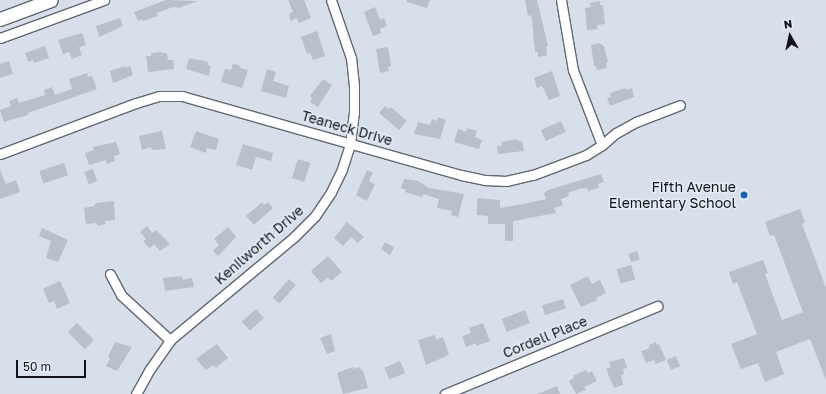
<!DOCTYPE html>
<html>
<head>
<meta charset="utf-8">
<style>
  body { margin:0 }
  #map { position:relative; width:826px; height:394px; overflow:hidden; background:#d7dfea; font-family:"Golos Text",sans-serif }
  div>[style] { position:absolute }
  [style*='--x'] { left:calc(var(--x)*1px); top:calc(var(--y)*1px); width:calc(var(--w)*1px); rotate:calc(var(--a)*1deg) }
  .building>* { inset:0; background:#b8c0ca; transform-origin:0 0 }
  .roads { filter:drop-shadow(1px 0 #616871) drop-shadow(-1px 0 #616871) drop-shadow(0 1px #616871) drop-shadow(0 -1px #616871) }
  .street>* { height:9px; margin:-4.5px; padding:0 4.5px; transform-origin:4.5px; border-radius:4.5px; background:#fff }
  .secondary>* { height:13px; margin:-6.5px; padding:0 6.5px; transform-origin:6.5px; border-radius:6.5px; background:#fff }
  .dots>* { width:11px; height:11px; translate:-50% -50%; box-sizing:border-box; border:2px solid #e4edf7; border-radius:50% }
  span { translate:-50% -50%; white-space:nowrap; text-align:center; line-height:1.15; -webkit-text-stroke:3px #e4edf7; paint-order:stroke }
  .street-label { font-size:14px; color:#111317 }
  .poi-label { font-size:14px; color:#111317 }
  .right { translate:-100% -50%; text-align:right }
  .north { position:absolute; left:770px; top:16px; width:40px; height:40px; -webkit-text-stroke:3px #e4edf7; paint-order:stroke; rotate:351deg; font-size:11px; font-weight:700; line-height:16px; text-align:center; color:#111317 }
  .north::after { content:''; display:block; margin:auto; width:14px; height:18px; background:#111317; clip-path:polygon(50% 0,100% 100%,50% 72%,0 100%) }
  .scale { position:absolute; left:16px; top:360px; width:70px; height:18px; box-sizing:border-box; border:2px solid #111317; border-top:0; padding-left:5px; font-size:12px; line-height:14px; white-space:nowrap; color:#111317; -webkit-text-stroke:3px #e4edf7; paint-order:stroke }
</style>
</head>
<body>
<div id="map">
  <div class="building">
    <i style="clip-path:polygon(166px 0,198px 1px,179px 8px,173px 7px,157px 13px,158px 16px,143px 21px,142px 19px,138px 21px,134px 12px)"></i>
    <i style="clip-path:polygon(288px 0,304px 0,311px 18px,299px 23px,297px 18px,291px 21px,289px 14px,293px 12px)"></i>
    <i style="clip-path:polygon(407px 0,430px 0,427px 8px,407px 2px)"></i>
    <i style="clip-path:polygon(525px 0,537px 0,548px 46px,546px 47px,547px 55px,545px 56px,538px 57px,538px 52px,535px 52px,532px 20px,531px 15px,528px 16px)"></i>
    <i style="clip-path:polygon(600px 1px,600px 5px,603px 5px,605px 24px,597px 25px,598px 29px,587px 30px,585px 8px,591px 7px,590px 3px)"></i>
    <i style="clip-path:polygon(375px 7px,380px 20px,384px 18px,387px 26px,380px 29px,381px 33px,373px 36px,364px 12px)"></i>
    <i style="clip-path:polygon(120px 18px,123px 26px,99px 37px,96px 26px)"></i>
    <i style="clip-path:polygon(317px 31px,325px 56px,313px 60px,310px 53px,307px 54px,301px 37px)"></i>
    <i style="clip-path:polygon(82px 33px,86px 45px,79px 47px,82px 55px,72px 59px,69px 52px,63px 54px,58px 40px)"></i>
    <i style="clip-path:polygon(599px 43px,604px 46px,608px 62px,606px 63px,607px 68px,597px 70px,596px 66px,594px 66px,591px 45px)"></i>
    <i style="clip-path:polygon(45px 46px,49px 58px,34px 63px,33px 60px,28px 62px,25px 53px)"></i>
    <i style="clip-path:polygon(388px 47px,391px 66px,388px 67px,389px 71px,380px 73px,376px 49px)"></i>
    <i style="clip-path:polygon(162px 52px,162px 53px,167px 53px,168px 60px,173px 60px,174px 69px,148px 72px,146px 56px,151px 56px,151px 53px)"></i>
    <i style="clip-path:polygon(189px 58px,208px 62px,207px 65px,211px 66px,209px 76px,186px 69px)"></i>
    <i style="clip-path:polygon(9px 61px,13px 74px,0 78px,0 64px)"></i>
    <i style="clip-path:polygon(233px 64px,239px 65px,241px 68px,248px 70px,242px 88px,221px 82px,225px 69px,231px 70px)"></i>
    <i style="clip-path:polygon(125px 66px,125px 68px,130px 66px,133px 75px,113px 83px,110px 71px)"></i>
    <i style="clip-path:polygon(267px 69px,276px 72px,273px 81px,289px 86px,286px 98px,261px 91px)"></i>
    <i style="clip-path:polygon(552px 71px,560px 96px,549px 100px,542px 86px,537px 88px,534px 78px)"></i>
    <i style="clip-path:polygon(87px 73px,88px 77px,92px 76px,97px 89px,28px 113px,28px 115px,4px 122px,0 110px,11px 106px,9px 101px,17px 98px,19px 103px,45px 95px,44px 90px,52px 87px,55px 95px,72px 89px,69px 79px)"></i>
    <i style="clip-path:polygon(323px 79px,332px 85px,318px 107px,310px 102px,312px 98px,310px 96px)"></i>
    <i style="clip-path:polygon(625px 88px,626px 90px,632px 88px,634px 97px,610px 106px,607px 98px,611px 97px,610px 93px)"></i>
    <i style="clip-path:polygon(385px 106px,389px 109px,391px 107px,407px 121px,399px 130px,379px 113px)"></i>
    <i style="clip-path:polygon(438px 117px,446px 120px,440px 139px,414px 134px,418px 122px,430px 125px,432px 119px,437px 121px)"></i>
    <i style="left:561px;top:121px;width:12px;height:22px;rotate:66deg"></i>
    <i style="clip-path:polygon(467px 128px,477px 131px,475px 137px,482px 140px,479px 149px,454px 142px,458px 129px,466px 132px)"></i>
    <i style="clip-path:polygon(162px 131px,166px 149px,152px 150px,151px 147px,142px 150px,139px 136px)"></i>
    <i style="clip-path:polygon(196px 131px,219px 139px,216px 150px,207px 148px,206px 153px,190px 147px)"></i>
    <i style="clip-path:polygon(518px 139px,518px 141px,522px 141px,524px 151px,498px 154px,497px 146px,502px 146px,501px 142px)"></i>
    <i style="clip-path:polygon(116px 142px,120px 154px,114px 156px,115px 161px,107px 164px,106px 160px,89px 165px,85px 153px,94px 150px,93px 147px)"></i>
    <i style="clip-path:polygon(243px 144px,273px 153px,271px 161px,256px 157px,252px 170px,236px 165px)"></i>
    <i style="left:298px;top:159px;width:13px;height:20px;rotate:18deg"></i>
    <i style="left:64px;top:163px;width:13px;height:26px;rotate:72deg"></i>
    <i style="left:93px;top:169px;width:13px;height:9px;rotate:72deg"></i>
    <i style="clip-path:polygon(0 170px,6px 184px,16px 180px,20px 192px,0 199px)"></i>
    <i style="clip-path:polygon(367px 170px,373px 173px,369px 181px,375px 184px,367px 201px,356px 195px)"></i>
    <i style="clip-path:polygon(601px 174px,604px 182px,598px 184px,599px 188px,588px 191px,587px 188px,582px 189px,582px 188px,568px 193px,569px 196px,561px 199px,563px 205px,554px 208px,556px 213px,513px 221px,513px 241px,505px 241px,505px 224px,488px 224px,488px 216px,477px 215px,477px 198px,500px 200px,500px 208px,523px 204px,546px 199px,544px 193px,548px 190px)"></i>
    <i style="clip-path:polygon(404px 179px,418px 181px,429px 188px,464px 194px,458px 217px,451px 215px,452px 211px,437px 208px,439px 199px,423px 194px,422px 197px,405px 192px,406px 190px,401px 188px)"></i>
    <i style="clip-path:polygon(114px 201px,115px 220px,105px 221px,106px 224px,97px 226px,97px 223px,86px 224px,84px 208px,94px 206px,96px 203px)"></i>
    <i style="clip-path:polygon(262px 202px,264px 205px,268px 202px,273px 208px,254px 225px,246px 216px)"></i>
    <i style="clip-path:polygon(800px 209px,805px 222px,802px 224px,826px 288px,826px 380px,810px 339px,776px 352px,784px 374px,765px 382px,758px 363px,741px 369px,731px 344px,757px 334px,737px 282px,733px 284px,729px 272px,763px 260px,768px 273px,765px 274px,782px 320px,803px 312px,774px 235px,770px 236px,765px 222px)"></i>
    <i style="clip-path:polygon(347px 222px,364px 237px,358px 243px,351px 237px,343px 246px,334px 238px)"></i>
    <i style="clip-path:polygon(147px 226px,152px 233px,156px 230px,170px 244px,160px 251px,154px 244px,150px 248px,148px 247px,143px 241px,146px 239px,140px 232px)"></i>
    <i style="clip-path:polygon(228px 227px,236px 237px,218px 256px,213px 251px,219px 245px,214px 239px)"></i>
    <i style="clip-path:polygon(42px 228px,68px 240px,58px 262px,46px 258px,51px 241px,39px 236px)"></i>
    <i style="clip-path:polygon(385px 242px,394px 247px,390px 255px,381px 249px)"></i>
    <i style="left:637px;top:251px;width:9px;height:9px;rotate:72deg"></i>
    <i style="clip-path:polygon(328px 256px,342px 272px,331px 281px,328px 277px,321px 283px,311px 271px)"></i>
    <i style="left:631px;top:265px;width:15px;height:15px;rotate:74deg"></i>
    <i style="clip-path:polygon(182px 276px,183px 280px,192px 278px,194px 287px,165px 291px,163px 278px)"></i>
    <i style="clip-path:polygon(588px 276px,592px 284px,600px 280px,606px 293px,596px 298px,597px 300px,581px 307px,570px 285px)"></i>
    <i style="left:289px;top:279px;width:9px;height:25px;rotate:41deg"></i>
    <i style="clip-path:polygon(60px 281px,70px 303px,57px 309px,54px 301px,49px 303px,43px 289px)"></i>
    <i style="left:563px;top:299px;width:10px;height:22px;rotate:73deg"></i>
    <i style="left:256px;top:309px;width:12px;height:19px;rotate:48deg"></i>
    <i style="left:525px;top:310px;width:14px;height:25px;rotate:69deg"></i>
    <i style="left:77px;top:323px;width:24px;height:13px;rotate:45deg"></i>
    <i style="clip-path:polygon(483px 323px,490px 341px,476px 346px,476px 343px,466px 347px,462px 336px,471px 333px,469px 328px)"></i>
    <i style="clip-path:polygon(331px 334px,335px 351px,327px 354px,320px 338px)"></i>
    <i style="clip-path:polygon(435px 335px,436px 340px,443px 337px,449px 355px,426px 365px,418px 340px)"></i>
    <i style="clip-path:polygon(115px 342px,132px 347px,117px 371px,106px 366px,110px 358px,108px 357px)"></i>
    <i style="clip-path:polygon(656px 342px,657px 345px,659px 344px,666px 360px,656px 364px,654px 360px,646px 363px,641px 351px,650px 348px,649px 345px)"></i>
    <i style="clip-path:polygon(217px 344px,228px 358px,216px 368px,213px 365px,206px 370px,196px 359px)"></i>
    <i style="left:676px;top:356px;width:11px;height:10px;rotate:68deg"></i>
    <i style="clip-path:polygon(624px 358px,627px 368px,623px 369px,624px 374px,621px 375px,623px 385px,614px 388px,606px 369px,611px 367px,609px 362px)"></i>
    <i style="left:400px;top:361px;width:13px;height:17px;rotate:67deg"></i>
    <i style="clip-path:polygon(353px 367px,353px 369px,359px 367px,363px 371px,368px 388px,343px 394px,337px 373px)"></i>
    <i style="clip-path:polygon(586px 370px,588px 373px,592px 371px,597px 381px,584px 387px,586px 390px,576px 394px,569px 381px,574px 378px,573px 376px)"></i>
    <i style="clip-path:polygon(557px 386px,560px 394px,537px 394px)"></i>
  </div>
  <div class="roads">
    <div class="street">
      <i style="--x:561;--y:0;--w:71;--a:80.3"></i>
      <i style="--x:573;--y:70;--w:80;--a:68.9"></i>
      <i style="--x:0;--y:38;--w:111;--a:-20.1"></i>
      <i style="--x:0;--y:154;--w:145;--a:-20.6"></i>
      <i style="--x:136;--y:103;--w:24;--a:-17"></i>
      <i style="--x:159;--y:96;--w:23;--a:0"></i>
      <i style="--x:182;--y:96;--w:290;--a:15.8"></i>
      <i style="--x:461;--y:175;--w:25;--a:12"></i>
      <i style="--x:485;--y:180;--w:21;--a:3"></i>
      <i style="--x:506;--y:181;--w:28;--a:-13"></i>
      <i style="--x:533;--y:175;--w:57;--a:-20.7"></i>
      <i style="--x:586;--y:155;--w:19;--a:-32"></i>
      <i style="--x:602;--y:145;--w:18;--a:-41"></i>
      <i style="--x:616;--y:133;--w:23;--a:-29"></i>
      <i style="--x:636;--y:122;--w:47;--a:-21.1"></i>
      <i style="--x:110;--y:274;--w:24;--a:62"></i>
      <i style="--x:121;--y:295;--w:67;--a:42.6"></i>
      <i style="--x:136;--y:394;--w:29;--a:-61"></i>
      <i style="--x:150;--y:369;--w:35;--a:-55"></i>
      <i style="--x:170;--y:340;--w:161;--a:-39.7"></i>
      <i style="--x:294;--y:237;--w:30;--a:-45"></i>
      <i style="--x:315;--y:216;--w:29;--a:-56"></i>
      <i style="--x:331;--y:192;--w:25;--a:-64"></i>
      <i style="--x:342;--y:169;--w:26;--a:-72"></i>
      <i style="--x:350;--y:144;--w:31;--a:-83"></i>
      <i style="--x:354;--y:113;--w:27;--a:-90"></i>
      <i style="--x:354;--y:86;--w:28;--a:-96"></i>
      <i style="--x:351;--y:58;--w:61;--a:-109"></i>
      <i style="--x:445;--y:394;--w:230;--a:-22.5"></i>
    </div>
    <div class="secondary">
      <i style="--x:0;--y:19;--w:54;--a:-20.4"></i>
    </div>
  </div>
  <div class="dots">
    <i style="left:744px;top:195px;background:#1c63b3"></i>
  </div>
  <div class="street-label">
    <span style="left:347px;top:128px;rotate:16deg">Teaneck Drive</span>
    <span style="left:259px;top:245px;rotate:-41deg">Kenilworth Drive</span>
    <span style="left:545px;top:337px;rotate:-22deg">Cordell Place</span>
  </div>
  <div class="poi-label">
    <span class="right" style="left:736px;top:195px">Fifth Avenue<br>Elementary School</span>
  </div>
  <div class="north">N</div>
  <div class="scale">50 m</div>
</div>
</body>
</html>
